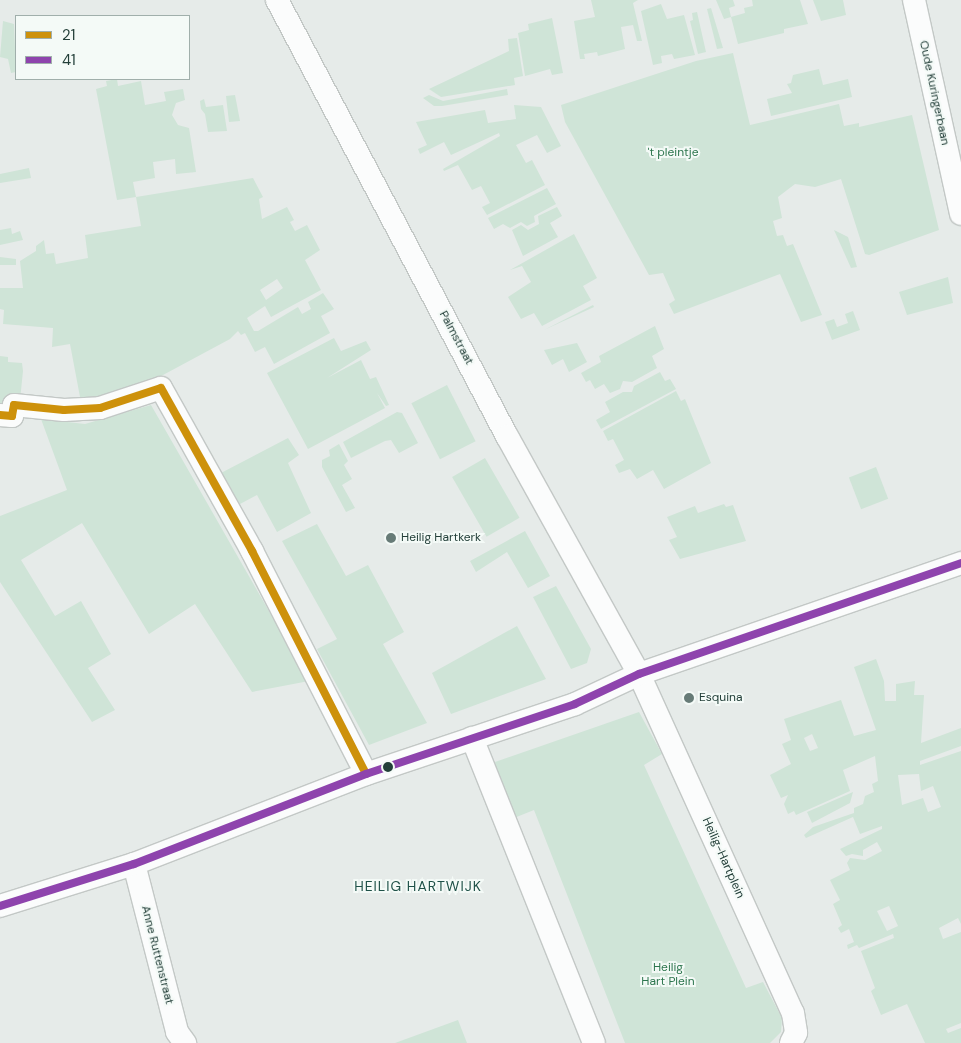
<!DOCTYPE html>
<html>
<head>
<meta charset="utf-8">
<style>
  body { margin:0 }
  #map { position:relative; width:961px; height:1043px; overflow:hidden; background:#e6ebe9; font-family:"DM Sans",sans-serif }
  div>[style] { position:absolute }
  [style*='--x'] { left:calc(var(--x)*1px); top:calc(var(--y)*1px); width:calc(var(--w)*1px); rotate:calc(var(--a)*1deg) }
  .green>* { inset:0; background:#cfe4d7; transform-origin:0 0 }
  .roads { filter:drop-shadow(1px 0 #c3c8c6) drop-shadow(-1px 0 #c3c8c6) drop-shadow(0 1px #c3c8c6) drop-shadow(0 -1px #c3c8c6) }
  .minor>* { height:22px; margin:-11px; padding:0 11px; transform-origin:11px; border-radius:11px; background:#fbfcfc }
  .bus-1>* { height:8px; margin:-4px; padding:0 4px; transform-origin:4px; border-radius:4px; background:#cd910b }
  .bus-2>* { height:8px; margin:-4px; padding:0 4px; transform-origin:4px; border-radius:4px; background:#8e44ad }
  .dots>* { width:14px; height:14px; translate:-50% -50%; box-sizing:border-box; border:2px solid #f4faf7; border-radius:50% }
  span { translate:-50% -50%; white-space:nowrap; text-align:center; line-height:1.15; -webkit-text-stroke:4px #f4faf7; paint-order:stroke }
  .street-label { font-size:12px; color:#233f39 }
  .park-label { font-size:12px; color:#2d764e }
  .poi-label { font-size:12px; color:#233f39 }
  .left { translate:0 -50%; text-align:left }
  .neighbourhood-label { font-size:14px; color:#1f5148; letter-spacing:1px }
  .legend { position:absolute; left:15px; top:15px; width:175px; height:65px; box-sizing:border-box; background:#f4faf7; border:1px solid #a0afab; margin:0; padding:6px 9px; list-style:none; font-size:15px; color:#233f39 }
  .legend li { display:flex; align-items:center; gap:10px; height:25px }
  .legend b { width:25px; border:1px solid #a0afab }
</style>
</head>
<body>
<div id="map">
  <div class="green">
    <i style="clip-path:polygon(591px 0,638px 0,633px 3px,642px 41px,637px 41px,633px 25px,621px 27px,625px 49px,598px 56px,597px 52px,584px 54px,585px 59px,580px 59px,574px 21px,595px 17px)"></i>
    <i style="clip-path:polygon(716px 0,733px 0,735px 6px,729px 8px,731px 17px,745px 13px,744px 8px,753px 6px,752px 0,800px 0,808px 24px,784px 29px,784px 33px,738px 44px,731px 17px,724px 19px)"></i>
    <i style="clip-path:polygon(813px 0,843px 0,846px 15px,821px 21px)"></i>
    <i style="clip-path:polygon(661px 4px,667px 19px,684px 15px,695px 55px,674px 59px,672px 54px,661px 56px,662px 63px,653px 65px,641px 11px)"></i>
    <i style="clip-path:polygon(711px 8px,723px 48px,717px 49px,707px 9px)"></i>
    <i style="clip-path:polygon(697px 12px,706px 52px,698px 54px,690px 21px,693px 20px,692px 13px)"></i>
    <i style="clip-path:polygon(552px 18px,563px 73px,552px 75px,550px 69px,525px 76px,518px 33px,529px 30px,528px 24px)"></i>
    <i style="clip-path:polygon(3px 21px,14px 24px,16px 72px,11px 73px,8px 59px,0 57px)"></i>
    <i style="clip-path:polygon(517px 38px,523px 76px,514px 78px,515px 85px,441px 97px,429px 89px,509px 51px,508px 39px)"></i>
    <i style="clip-path:polygon(733px 53px,750px 125px,839px 104px,844px 126px,859px 123px,859px 127px,912px 115px,939px 230px,869px 255px,865px 254px,841px 179px,815px 187px,795px 184px,778px 197px,782px 218px,773px 221px,777px 236px,783px 235px,787px 246px,793px 244px,822px 315px,801px 322px,780px 274px,674px 314px,669px 304px,675px 300px,663px 273px,649px 275px,565px 122px,561px 105px,696px 61px)"></i>
    <i style="clip-path:polygon(819px 69px,823px 85px,848px 79px,852px 97px,771px 116px,767px 99px,792px 93px,787px 84px,791px 83px,793px 75px)"></i>
    <i style="clip-path:polygon(evenodd,117px 79px,118px 86px,141px 81px,145px 105px,166px 101px,164px 92px,183px 89px,185px 100px,176px 103px,172px 115px,178px 125px,189px 128px,196px 172px,176px 174px,175px 159px,153px 162px,155px 178px,133px 182px,136px 197px,253px 178px,263px 197px,259px 199px,262px 219px,287px 207px,294px 220px,290px 222px,295px 231px,307px 225px,320px 250px,305px 260px,321px 290px,271px 317px,265px 306px,247px 318px,254px 331px,258px 331px,298px 307px,302px 314px,311px 309px,308px 302px,323px 293px,334px 309px,321px 316px,330px 333px,274px 364px,265px 347px,255px 352px,245px 333px,241px 335px,238px 331px,230px 339px,150px 382px,88px 403px,80px 397px,70px 344px,52px 347px,53px 328px,3px 324px,4px 310px,0 309px,0 288px,23px 288px,20px 261px,36px 251px,36px 246px,44px 240px,46px 254px,54px 253px,56px 264px,88px 258px,85px 235px,141px 226px,136px 197px,117px 200px,96px 89px,107px 86px,106px 81px,117px 79px,277px 279px,283px 288px,266px 300px,260px 290px,277px 279px)"></i>
    <i style="clip-path:polygon(507px 89px,508px 95px,442px 106px,434px 106px,423px 98px,429px 95px,443px 101px)"></i>
    <i style="clip-path:polygon(235px 95px,240px 121px,229px 122px,226px 96px)"></i>
    <i style="clip-path:polygon(204px 99px,206px 107px,223px 105px,227px 131px,208px 132px,205px 114px,201px 109px,200px 101px)"></i>
    <i style="clip-path:polygon(514px 105px,541px 107px,561px 146px,547px 153px,537px 135px,516px 145px,526px 163px,532px 160px,545px 185px,487px 215px,482px 207px,490px 203px,481px 186px,472px 190px,458px 165px,444px 171px,443px 169px,500px 136px,499px 133px,451px 155px,444px 142px,420px 154px,418px 149px,427px 145px,416px 122px,485px 110px,488px 123px,516px 119px)"></i>
    <i style="clip-path:polygon(29px 168px,31px 178px,0 183px,0 174px)"></i>
    <i style="clip-path:polygon(547px 188px,556px 204px,534px 216px,535px 222px,527px 226px,521px 222px,510px 228px,503px 224px,494px 229px,488px 218px)"></i>
    <i style="clip-path:polygon(557px 207px,562px 216px,550px 223px,558px 237px,523px 256px,512px 230px,521px 225px,528px 230px,539px 224px,538px 216px)"></i>
    <i style="clip-path:polygon(11px 228px,12px 234px,20px 231px,23px 240px,0 245px,0 230px)"></i>
    <i style="clip-path:polygon(834px 230px,848px 237px,857px 267px,851px 268px)"></i>
    <i style="clip-path:polygon(574px 234px,597px 278px,583px 286px,591px 300px,542px 326px,534px 313px,521px 319px,508px 297px,531px 282px,522px 266px,510px 270px)"></i>
    <i style="clip-path:polygon(0 257px,16px 259px,16px 265px,0 265px)"></i>
    <i style="clip-path:polygon(948px 277px,953px 303px,907px 315px,899px 292px)"></i>
    <i style="clip-path:polygon(593px 305px,594px 307px,544px 330px)"></i>
    <i style="clip-path:polygon(853px 311px,860px 330px,832px 340px,825px 322px,834px 319px,837px 327px,848px 323px,845px 314px)"></i>
    <i style="clip-path:polygon(655px 326px,664px 349px,652px 356px,657px 368px,632px 382px,623px 381px,620px 389px,610px 393px,604px 384px,595px 389px,590px 380px,586px 382px,581px 373px,601px 362px,599px 356px)"></i>
    <i style="clip-path:polygon(334px 338px,341px 351px,366px 341px,371px 350px,327px 378px,361px 360px,370px 379px,376px 377px,389px 405px,386px 406px,377px 393px,385px 408px,308px 449px,267px 373px)"></i>
    <i style="clip-path:polygon(577px 343px,587px 362px,569px 372px,563px 359px,552px 365px,544px 350px)"></i>
    <i style="clip-path:polygon(0 356px,8px 357px,8px 362px,22px 363px,23px 371px,20px 400px,3px 399px,3px 406px,0 406px)"></i>
    <i style="clip-path:polygon(660px 372px,665px 381px,670px 379px,676px 389px,601px 429px,596px 420px,610px 412px,605px 402px,623px 392px,632px 392px,634px 386px)"></i>
    <i style="left:447px;top:385px;width:63px;height:40px;rotate:63deg"></i>
    <i style="clip-path:polygon(676px 391px,681px 401px,685px 399px,711px 463px,664px 489px,653px 470px,637px 479px,630px 469px,619px 473px,615px 465px,624px 460px,613px 439px,608px 441px,603px 431px)"></i>
    <i style="clip-path:polygon(151px 405px,309px 681px,252px 692px,195px 604px,149px 634px,82px 523px,21px 560px,55px 616px,81px 601px,111px 654px,88px 668px,115px 710px,92px 722px,0 582px,0 516px,67px 490px,41px 419px,85px 424px)"></i>
    <i style="clip-path:polygon(397px 412px,402px 413px,418px 443px,399px 453px,391px 440px,385px 441px,351px 458px,343px 442px)"></i>
    <i style="clip-path:polygon(288px 438px,299px 455px,288px 463px,311px 513px,277px 532px,257px 495px,240px 504px,221px 473px)"></i>
    <i style="clip-path:polygon(339px 444px,348px 461px,344px 465px,352px 479px,342px 485px,355px 508px,346px 512px,322px 467px,322px 460px,330px 456px,329px 450px)"></i>
    <i style="left:485px;top:458px;width:69px;height:38px;rotate:60deg"></i>
    <i style="left:876px;top:467px;width:34px;height:29px;rotate:69deg"></i>
    <i style="clip-path:polygon(724px 504px,726px 507px,733px 505px,746px 541px,680px 559px,669px 540px,677px 537px,667px 517px,695px 506px,698px 513px)"></i>
    <i style="clip-path:polygon(317px 524px,346px 576px,368px 565px,404px 632px,383px 644px,427px 723px,369px 745px,317px 649px,337px 639px,282px 541px)"></i>
    <i style="clip-path:polygon(525px 531px,550px 576px,528px 588px,507px 552px,476px 572px,470px 561px)"></i>
    <i style="clip-path:polygon(556px 586px,591px 649px,587px 663px,571px 669px,533px 597px)"></i>
    <i style="clip-path:polygon(517px 626px,546px 679px,451px 714px,432px 673px)"></i>
    <i style="clip-path:polygon(evenodd,876px 659px,884px 681px,885px 701px,896px 701px,896px 684px,915px 681px,914px 695px,924px 695px,921px 743px,961px 728px,961px 746px,920px 761px,920px 765px,961px 751px,961px 924px,958px 918px,939px 928px,943px 939px,961px 932px,961px 1023px,946px 1029px,948px 1033px,961px 1028px,961px 1043px,925px 1043px,907px 1004px,881px 1015px,871px 991px,875px 988px,861px 951px,894px 938px,893px 934px,859px 948px,857px 945px,848px 949px,847px 945px,854px 942px,849px 929px,841px 933px,838px 928px,842px 925px,833px 904px,840px 900px,830px 880px,850px 870px,847px 863px,850px 858px,865px 860px,882px 851px,877px 842px,863px 850px,863px 856px,852px 854px,846px 856px,840px 849px,882px 829px,882px 826px,860px 834px,853px 817px,806px 838px,804px 835px,813px 827px,854px 813px,854px 808px,863px 804px,865px 796px,874px 792px,872px 784px,878px 781px,875px 756px,843px 770px,850px 791px,796px 815px,794px 811px,788px 814px,784px 804px,788px 795px,781px 798px,770px 775px,791px 764px,782px 744px,791px 740px,784px 719px,841px 700px,854px 736px,876px 730px,854px 667px,876px 659px,812px 734px,818px 748px,810px 751px,804px 738px,812px 734px,876px 659px,919px 774px,921px 791px,933px 786px,941px 807px,928px 812px,923px 798px,902px 805px,898px 775px,919px 774px,876px 659px,889px 906px,898px 926px,887px 931px,877px 911px,889px 906px)"></i>
    <i style="clip-path:polygon(639px 712px,662px 754px,644px 765px,746px 988px,763px 982px,782px 1018px,781px 1032px,770px 1043px,625px 1043px,534px 810px,514px 818px,499px 784px,495px 762px)"></i>
    <i style="clip-path:polygon(853px 792px,850px 803px,812px 823px,807px 812px)"></i>
    <i style="clip-path:polygon(458px 1020px,467px 1043px,395px 1043px)"></i>
  </div>
  <div class="roads">
    <div class="minor">
      <i style="--x:277;--y:0;--w:493;--a:62.2"></i>
      <i style="--x:507;--y:436;--w:272;--a:61"></i>
      <i style="--x:639;--y:674;--w:372;--a:65.6"></i>
      <i style="--x:793;--y:1013;--w:20;--a:81"></i>
      <i style="--x:796;--y:1033;--w:11;--a:117"></i>
      <i style="--x:914;--y:0;--w:219;--a:77.6"></i>
      <i style="--x:0;--y:415;--w:12;--a:5"></i>
      <i style="--x:12;--y:416;--w:11;--a:-80"></i>
      <i style="--x:14;--y:405;--w:50;--a:5.7"></i>
      <i style="--x:64;--y:410;--w:36;--a:-3"></i>
      <i style="--x:100;--y:408;--w:64;--a:-18.2"></i>
      <i style="--x:161;--y:388;--w:187;--a:60.8"></i>
      <i style="--x:252;--y:551;--w:250;--a:62.9"></i>
      <i style="--x:472;--y:738;--w:328;--a:68.2"></i>
      <i style="--x:134;--y:864;--w:173;--a:75.6"></i>
      <i style="--x:177;--y:1032;--w:14;--a:54"></i>
      <i style="--x:0;--y:906;--w:140;--a:-17.4"></i>
      <i style="--x:134;--y:864;--w:249;--a:-21.2"></i>
      <i style="--x:366;--y:774;--w:220;--a:-18.5"></i>
      <i style="--x:575;--y:704;--w:71;--a:-25.1"></i>
      <i style="--x:639;--y:674;--w:341;--a:-19"></i>
    </div>
  </div>
  <div class="bus-1">
    <i style="--x:0;--y:415;--w:12;--a:5"></i>
    <i style="--x:12;--y:416;--w:11;--a:-80"></i>
    <i style="--x:14;--y:405;--w:50;--a:5.7"></i>
    <i style="--x:64;--y:410;--w:36;--a:-3"></i>
    <i style="--x:100;--y:408;--w:64;--a:-18.2"></i>
    <i style="--x:161;--y:388;--w:187;--a:60.8"></i>
    <i style="--x:252;--y:551;--w:250;--a:62.9"></i>
  </div>
  <div class="bus-2">
    <i style="--x:0;--y:906;--w:140;--a:-17.4"></i>
    <i style="--x:134;--y:864;--w:249;--a:-21.2"></i>
    <i style="--x:366;--y:774;--w:220;--a:-18.5"></i>
    <i style="--x:575;--y:704;--w:71;--a:-25.1"></i>
    <i style="--x:639;--y:674;--w:341;--a:-19"></i>
  </div>
  <div class="dots">
    <i style="left:391px;top:538px;background:#677b77"></i>
    <i style="left:689px;top:698px;background:#677b77"></i>
    <i style="left:388px;top:767px;background:#233f39"></i>
  </div>
  <div class="street-label">
    <span style="left:934px;top:93px;rotate:78deg">Oude Kuringerbaan</span>
    <span style="left:456px;top:338px;rotate:62deg">Palmstraat</span>
    <span style="left:723px;top:858px;rotate:66deg">Heilig-Hartplein</span>
    <span style="left:157px;top:955px;rotate:76deg">Anne Ruttenstraat</span>
  </div>
  <div class="park-label">
    <span style="left:673px;top:153px">'t pleintje</span>
    <span style="left:668px;top:975px">Heilig<br>Hart Plein</span>
  </div>
  <div class="poi-label">
    <span class="left" style="left:401px;top:538px">Heilig Hartkerk</span>
    <span class="left" style="left:699px;top:698px">Esquina</span>
  </div>
  <div class="neighbourhood-label">
    <span style="left:418px;top:886px">HEILIG HARTWIJK</span>
  </div>
  <ul class="legend">
  <li><b style="height:6px;background:#cd910b"></b>21</li>
  <li><b style="height:6px;background:#8e44ad"></b>41</li>
  </ul>
</div>
</body>
</html>
